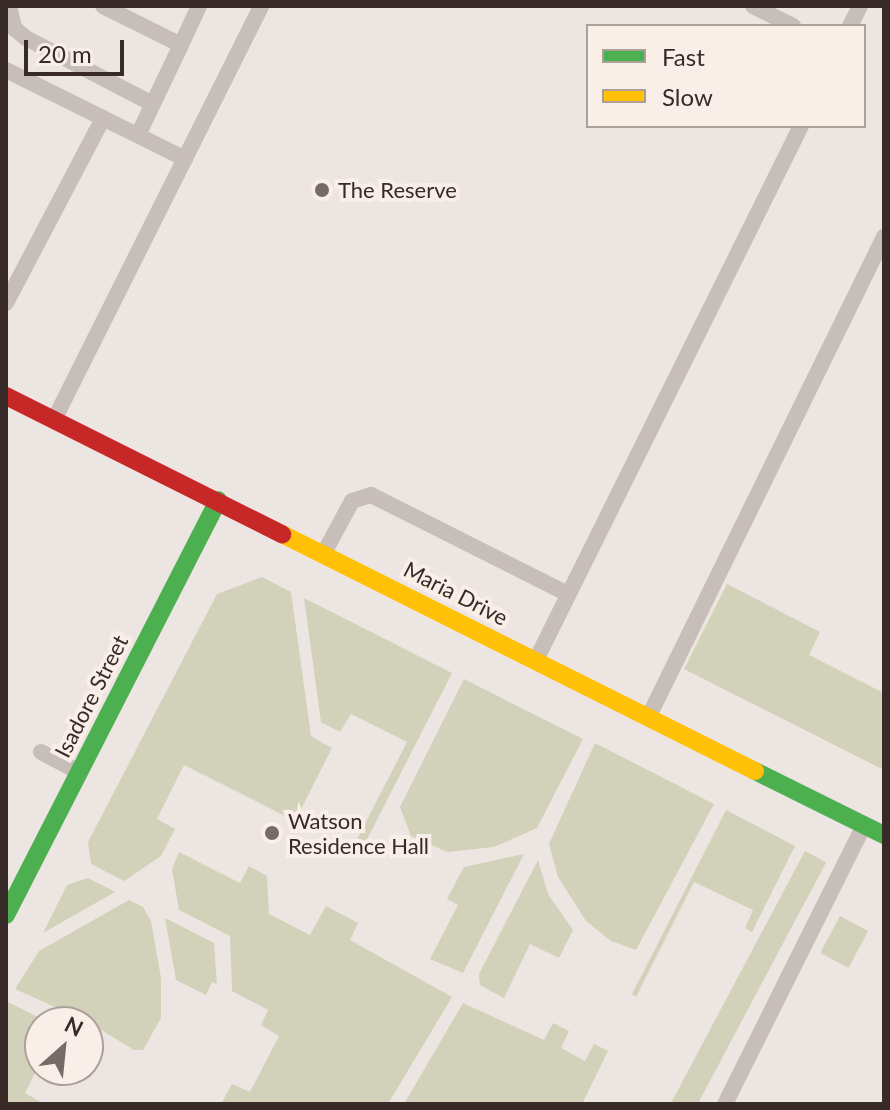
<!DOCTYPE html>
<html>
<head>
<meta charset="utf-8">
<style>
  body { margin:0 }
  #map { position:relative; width:890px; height:1110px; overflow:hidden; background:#ede5e1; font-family:Lato,sans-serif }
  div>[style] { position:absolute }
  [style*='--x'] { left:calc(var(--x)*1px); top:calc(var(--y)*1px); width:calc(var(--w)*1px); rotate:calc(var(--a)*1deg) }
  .green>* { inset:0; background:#d2d2ba; transform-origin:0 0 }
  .lane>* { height:16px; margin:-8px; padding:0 8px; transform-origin:8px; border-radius:8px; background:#c7bdb9 }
  .fast>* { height:18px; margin:-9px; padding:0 9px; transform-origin:9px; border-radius:9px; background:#4caf50 }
  .slow>* { height:18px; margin:-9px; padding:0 9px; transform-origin:9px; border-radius:9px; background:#ffc107 }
  .jam>* { height:18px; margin:-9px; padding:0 9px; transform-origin:9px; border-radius:9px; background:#c62828 }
  .dots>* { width:22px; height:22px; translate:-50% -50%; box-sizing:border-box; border:4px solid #faefe8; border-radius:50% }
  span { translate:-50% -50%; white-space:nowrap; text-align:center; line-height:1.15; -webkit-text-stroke:8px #faefe8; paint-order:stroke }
  .poi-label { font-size:22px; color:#382a27 }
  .left { translate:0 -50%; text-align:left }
  .street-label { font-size:22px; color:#382a27 }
  .frame { position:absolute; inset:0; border:8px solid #382a27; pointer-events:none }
  .legend { position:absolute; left:586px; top:24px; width:280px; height:104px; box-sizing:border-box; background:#faefe8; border:2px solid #aca09b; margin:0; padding:10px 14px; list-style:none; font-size:24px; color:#382a27 }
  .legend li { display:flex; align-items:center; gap:16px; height:40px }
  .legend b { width:40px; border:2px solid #aca09b }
  .north { position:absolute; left:24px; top:1006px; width:80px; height:80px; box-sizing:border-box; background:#faefe8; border:2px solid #aca09b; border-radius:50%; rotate:27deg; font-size:22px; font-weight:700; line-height:32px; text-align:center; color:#382a27 }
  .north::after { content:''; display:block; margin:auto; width:28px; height:36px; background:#776b68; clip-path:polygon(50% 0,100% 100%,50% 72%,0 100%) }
  .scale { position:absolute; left:24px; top:40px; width:100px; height:36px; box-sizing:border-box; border:4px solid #382a27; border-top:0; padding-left:10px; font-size:24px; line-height:28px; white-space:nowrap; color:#382a27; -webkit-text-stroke:6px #faefe8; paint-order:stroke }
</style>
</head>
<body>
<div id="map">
  <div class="green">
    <i style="clip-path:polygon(262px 577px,291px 592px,311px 736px,332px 748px,295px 821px,184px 765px,157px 819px,175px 829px,161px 856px,124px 881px,91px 864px,88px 842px,217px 594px)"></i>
    <i style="clip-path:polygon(727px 584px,820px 632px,809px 655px,884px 693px,884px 770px,684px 669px)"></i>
    <i style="clip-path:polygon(304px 598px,452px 673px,359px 855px,351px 851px,407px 742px,351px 714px,340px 732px,321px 722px)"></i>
    <i style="clip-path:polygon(464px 679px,583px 739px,537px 828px,494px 847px,447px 852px,411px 836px,400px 807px)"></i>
    <i style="clip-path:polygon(595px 743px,714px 804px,636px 950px,611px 941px,586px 921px,558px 877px,549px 844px)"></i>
    <i style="clip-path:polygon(726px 810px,795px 846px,752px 932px,745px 928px,753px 910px,694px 882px,636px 997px,632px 994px)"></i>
    <i style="left:805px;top:851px;width:24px;height:284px;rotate:28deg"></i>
    <i style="clip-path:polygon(179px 852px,240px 883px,249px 866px,267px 876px,269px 914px,310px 935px,326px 906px,358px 923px,350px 940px,452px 997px,388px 1104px,221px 1104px,232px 1084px,250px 1092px,279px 1036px,261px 1025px,268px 1010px,232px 991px,230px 936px,179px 910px,172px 869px)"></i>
    <i style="clip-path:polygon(524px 854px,463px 973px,430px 959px,458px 905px,447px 899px,464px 867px)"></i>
    <i style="clip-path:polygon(538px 860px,548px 894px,573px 930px,559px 958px,530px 944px,504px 998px,480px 985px,479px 974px)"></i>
    <i style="clip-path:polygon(88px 878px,115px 892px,43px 933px,67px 885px)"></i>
    <i style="clip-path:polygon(129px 900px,143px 907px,151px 921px,161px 978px,161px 1018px,143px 1050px,134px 1050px,88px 1022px,15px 989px,39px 951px)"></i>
    <i style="left:840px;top:916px;width:32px;height:42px;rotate:28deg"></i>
    <i style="clip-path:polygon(165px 918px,214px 943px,217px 984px,212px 982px,206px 995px,176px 980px)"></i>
    <i style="clip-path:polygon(8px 1002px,48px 1022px,40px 1022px,40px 1063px,25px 1093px,44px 1104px,6px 1104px)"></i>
    <i style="clip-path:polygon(463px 1003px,544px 1040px,553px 1023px,569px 1031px,561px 1048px,585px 1061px,594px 1044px,608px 1051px,582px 1104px,404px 1104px)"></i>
  </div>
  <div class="lane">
    <i style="--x:9;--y:6;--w:23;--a:77"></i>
    <i style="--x:14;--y:28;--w:16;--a:40"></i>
    <i style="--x:26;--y:38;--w:143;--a:27.5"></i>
    <i style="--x:103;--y:6;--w:87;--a:26.6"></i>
    <i style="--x:181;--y:45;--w:100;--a:115.5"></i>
    <i style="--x:753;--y:6;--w:45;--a:26.6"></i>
    <i style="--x:850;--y:26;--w:22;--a:-63"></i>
    <i style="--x:181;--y:45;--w:43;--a:-65.2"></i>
    <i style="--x:6;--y:70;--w:200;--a:26.4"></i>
    <i style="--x:6;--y:303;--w:209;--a:-62.3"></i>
    <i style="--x:55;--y:418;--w:461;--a:-63.4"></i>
    <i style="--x:324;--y:553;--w:59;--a:-61.7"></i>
    <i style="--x:352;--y:501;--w:20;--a:-18"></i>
    <i style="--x:371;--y:495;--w:220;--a:26.7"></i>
    <i style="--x:537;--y:658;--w:594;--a:-63.61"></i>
    <i style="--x:649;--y:716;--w:534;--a:-63.87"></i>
    <i style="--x:41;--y:752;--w:43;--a:27.8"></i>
    <i style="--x:725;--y:1104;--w:309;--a:-63.5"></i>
  </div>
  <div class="fast">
    <i style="--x:755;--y:771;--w:144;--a:26.4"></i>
    <i style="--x:6;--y:915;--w:466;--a:-62.9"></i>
  </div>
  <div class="slow">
    <i style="--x:282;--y:534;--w:529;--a:26.61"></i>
  </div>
  <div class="jam">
    <i style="--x:6;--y:396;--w:309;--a:26.6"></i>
  </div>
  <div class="dots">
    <i style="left:322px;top:190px;background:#776b68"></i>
    <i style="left:272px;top:833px;background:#776b68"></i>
  </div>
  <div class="poi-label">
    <span class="left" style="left:338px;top:190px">The Reserve</span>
    <span class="left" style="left:288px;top:833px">Watson<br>Residence Hall</span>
  </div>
  <div class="street-label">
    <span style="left:456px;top:593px;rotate:27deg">Maria Drive</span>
    <span style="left:91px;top:696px;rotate:-63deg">Isadore Street</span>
  </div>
  <div class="frame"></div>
  <ul class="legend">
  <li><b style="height:10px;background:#4caf50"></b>Fast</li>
  <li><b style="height:10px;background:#ffc107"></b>Slow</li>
  </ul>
  <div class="north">N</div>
  <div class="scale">20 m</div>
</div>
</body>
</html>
